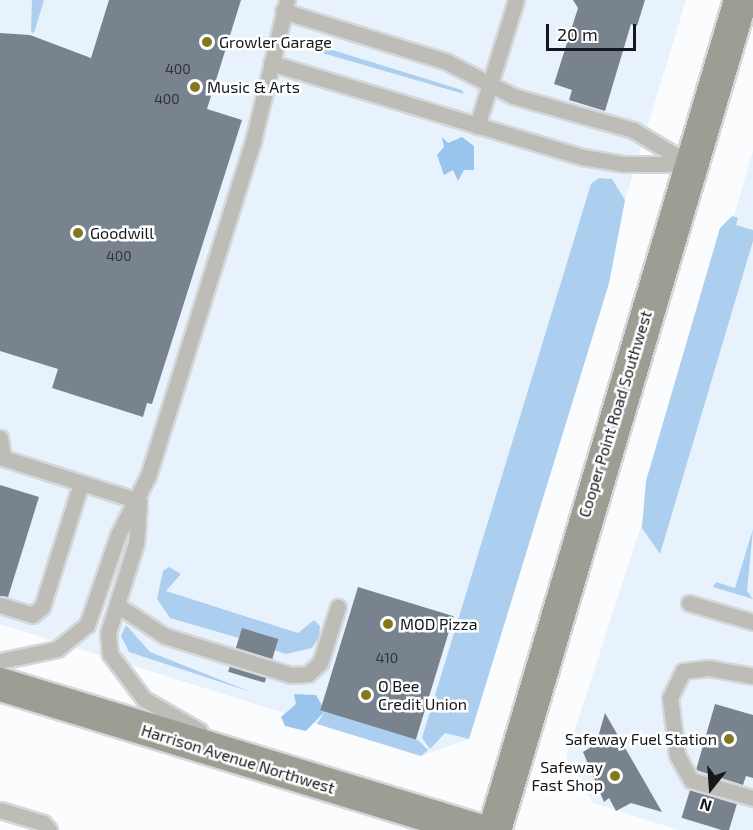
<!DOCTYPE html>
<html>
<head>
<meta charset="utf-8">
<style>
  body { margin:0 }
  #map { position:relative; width:753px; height:830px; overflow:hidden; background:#fafcfe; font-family:"Exo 2",sans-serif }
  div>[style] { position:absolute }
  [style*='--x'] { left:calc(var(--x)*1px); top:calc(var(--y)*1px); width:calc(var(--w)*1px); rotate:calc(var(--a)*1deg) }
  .built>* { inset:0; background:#e8f2fc }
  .green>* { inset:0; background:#acceef }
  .forest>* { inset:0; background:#99c4ed }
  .building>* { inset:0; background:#79838d; transform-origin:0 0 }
  .roads { filter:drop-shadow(2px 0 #d5d8da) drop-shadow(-2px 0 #d5d8da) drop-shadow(0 2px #d5d8da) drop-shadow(0 -2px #d5d8da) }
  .service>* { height:15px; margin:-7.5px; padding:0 7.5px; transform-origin:7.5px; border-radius:7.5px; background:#bdbcb6 }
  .secondary>* { height:33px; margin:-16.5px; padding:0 16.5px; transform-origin:16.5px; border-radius:16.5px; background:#9e9d94 }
  .dots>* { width:16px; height:16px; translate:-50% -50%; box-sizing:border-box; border:3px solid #fff; border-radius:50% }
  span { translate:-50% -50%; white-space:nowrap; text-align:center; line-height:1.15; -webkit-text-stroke:5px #fff; paint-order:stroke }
  .number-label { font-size:14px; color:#2d3338 }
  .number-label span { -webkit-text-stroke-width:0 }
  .poi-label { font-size:16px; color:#14181c }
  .left { translate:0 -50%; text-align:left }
  .right { translate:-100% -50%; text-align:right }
  .street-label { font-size:16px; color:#14181c }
  .north { position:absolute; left:681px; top:758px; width:60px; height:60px; -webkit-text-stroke:4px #fff; paint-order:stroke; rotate:197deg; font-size:16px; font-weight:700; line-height:24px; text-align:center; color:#14181c }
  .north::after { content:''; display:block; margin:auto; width:21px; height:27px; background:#14181c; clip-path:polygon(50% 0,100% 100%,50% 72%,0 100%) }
  .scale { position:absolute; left:546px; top:24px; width:90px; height:27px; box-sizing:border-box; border:3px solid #14181c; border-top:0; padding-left:8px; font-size:18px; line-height:21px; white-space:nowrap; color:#14181c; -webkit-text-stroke:4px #fff; paint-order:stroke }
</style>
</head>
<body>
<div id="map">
  <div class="built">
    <i style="clip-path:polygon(0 0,686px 0,625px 200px,609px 283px,469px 739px,421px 756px,0 624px)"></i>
    <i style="clip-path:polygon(753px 151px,753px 830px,679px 830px,593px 803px,566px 757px,649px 501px)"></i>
  </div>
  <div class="green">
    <i style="clip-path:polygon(32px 0,44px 0,34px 33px,31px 32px)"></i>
    <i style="clip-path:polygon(313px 44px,462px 90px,464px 94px,312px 50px)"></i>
    <i style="clip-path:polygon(599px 178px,612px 179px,625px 200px,609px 283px,469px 739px,445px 733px,430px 749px,422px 738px,591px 184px)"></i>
    <i style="clip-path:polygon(732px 216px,738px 218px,736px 225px,753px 230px,753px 241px,660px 554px,642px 528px,646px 481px,720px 228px)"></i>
    <i style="clip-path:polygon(753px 529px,747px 591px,753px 599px,713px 587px,716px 582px,735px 588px)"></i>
    <i style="clip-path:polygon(169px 567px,181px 574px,166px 591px,298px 633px,314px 620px,320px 626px,319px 637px,312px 648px,286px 654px,274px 650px,277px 639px,242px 629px,239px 638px,170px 618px,157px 599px,163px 571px)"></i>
    <i style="clip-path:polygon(126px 625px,150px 652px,251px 692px,129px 652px,121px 636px)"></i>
    <i style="clip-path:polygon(325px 711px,418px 740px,428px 750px,421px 756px,317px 724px)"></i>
  </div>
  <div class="forest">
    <i style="clip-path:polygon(442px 137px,448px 143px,462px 137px,474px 146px,474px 170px,464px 170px,458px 181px,453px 170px,444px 175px,437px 155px,444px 147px)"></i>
    <i style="clip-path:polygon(294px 694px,316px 695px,325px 711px,306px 731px,285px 726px,281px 717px,296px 704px)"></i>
  </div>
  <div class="building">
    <i style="clip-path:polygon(109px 0,241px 0,207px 109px,242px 120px,152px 404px,147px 403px,143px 417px,52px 388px,58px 369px,0 351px,0 33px,30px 35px,91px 58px)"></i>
    <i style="clip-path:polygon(573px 0,645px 0,637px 26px,631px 24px,605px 111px,569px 100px,572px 90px,554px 84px,578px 8px)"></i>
    <i style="clip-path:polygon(0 485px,39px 497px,8px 597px,0 596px)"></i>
    <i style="left:358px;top:587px;width:100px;height:129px;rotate:17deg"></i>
    <i style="left:242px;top:628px;width:38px;height:21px;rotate:17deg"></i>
    <i style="left:230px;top:666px;width:38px;height:6px;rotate:17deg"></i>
    <i style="clip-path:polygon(715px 704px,753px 715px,753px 778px,746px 776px,743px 785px,696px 770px)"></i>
    <i style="clip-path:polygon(605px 713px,662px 812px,631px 803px,616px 811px,609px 798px,604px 802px,583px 752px,596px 744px)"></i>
    <i style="left:690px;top:790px;width:49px;height:29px;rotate:17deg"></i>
  </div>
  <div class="roads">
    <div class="service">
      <i style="--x:283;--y:11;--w:170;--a:17.2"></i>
      <i style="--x:445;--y:61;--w:76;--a:27.2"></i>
      <i style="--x:513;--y:96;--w:125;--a:15.8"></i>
      <i style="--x:633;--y:130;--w:66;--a:30.8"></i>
      <i style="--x:271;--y:63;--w:326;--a:16.8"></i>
      <i style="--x:583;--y:157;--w:42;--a:9.7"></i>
      <i style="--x:624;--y:164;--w:65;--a:0"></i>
      <i style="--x:477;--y:126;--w:132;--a:-72.8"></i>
      <i style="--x:0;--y:438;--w:20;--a:81"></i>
      <i style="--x:0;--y:457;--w:146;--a:17.6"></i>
      <i style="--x:139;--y:504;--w:39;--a:94"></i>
      <i style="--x:136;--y:543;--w:94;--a:107.3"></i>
      <i style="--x:108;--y:633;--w:21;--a:85"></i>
      <i style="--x:110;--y:654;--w:56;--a:52.9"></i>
      <i style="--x:144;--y:699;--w:64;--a:29.7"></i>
      <i style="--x:689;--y:603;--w:67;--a:16.5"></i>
      <i style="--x:0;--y:605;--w:34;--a:17"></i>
      <i style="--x:32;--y:615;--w:13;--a:-39"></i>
      <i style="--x:42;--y:607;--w:130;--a:-72.5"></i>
      <i style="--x:117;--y:605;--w:57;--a:32.9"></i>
      <i style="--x:165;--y:636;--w:132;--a:17.2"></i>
      <i style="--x:291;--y:675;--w:17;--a:-3"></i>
      <i style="--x:308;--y:674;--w:16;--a:-43"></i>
      <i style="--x:320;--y:663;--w:59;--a:-72.2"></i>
      <i style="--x:0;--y:661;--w:58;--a:-11.9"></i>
      <i style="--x:57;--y:649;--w:38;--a:-39"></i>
      <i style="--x:87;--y:625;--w:95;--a:-71"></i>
      <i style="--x:118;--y:535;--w:66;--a:-63"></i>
      <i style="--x:148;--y:476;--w:351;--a:-72.6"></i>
      <i style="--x:253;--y:141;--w:145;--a:-76.4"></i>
      <i style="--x:753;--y:676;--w:46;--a:-169.9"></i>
      <i style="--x:708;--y:668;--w:25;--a:173"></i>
      <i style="--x:683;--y:671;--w:30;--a:116"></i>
      <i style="--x:670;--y:698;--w:57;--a:83"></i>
      <i style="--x:677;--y:755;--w:29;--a:61"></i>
      <i style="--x:691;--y:780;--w:65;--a:16.2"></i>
      <i style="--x:0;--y:810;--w:45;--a:16.8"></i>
      <i style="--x:43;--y:823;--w:9;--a:49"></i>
    </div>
    <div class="secondary">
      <i style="--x:0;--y:684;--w:499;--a:17"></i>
      <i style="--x:494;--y:830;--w:866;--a:-73.49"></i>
    </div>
  </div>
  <div class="dots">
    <i style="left:207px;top:42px;background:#82781c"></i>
    <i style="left:195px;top:87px;background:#82781c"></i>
    <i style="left:78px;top:233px;background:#82781c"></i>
    <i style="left:388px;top:624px;background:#82781c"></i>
    <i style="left:366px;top:695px;background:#82781c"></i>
    <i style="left:729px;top:739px;background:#82781c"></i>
    <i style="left:615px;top:776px;background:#82781c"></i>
  </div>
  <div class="number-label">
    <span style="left:178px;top:69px">400</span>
    <span style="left:167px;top:99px">400</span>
    <span style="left:119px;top:256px">400</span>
    <span style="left:387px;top:658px">410</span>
  </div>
  <div class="poi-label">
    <span class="left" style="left:219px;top:42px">Growler Garage</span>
    <span class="left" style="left:207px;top:87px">Music &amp; Arts</span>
    <span class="left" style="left:90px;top:233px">Goodwill</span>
    <span class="left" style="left:400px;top:624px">MOD Pizza</span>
    <span class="left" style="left:378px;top:695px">O Bee<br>Credit Union</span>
    <span class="right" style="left:717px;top:739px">Safeway Fuel Station</span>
    <span class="right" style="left:603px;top:776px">Safeway<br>Fast Shop</span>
  </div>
  <div class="street-label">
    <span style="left:615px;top:414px;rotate:-73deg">Cooper Point Road Southwest</span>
    <span style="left:238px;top:759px;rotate:17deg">Harrison Avenue Northwest</span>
  </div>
  <div class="north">N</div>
  <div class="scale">20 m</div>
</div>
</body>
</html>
